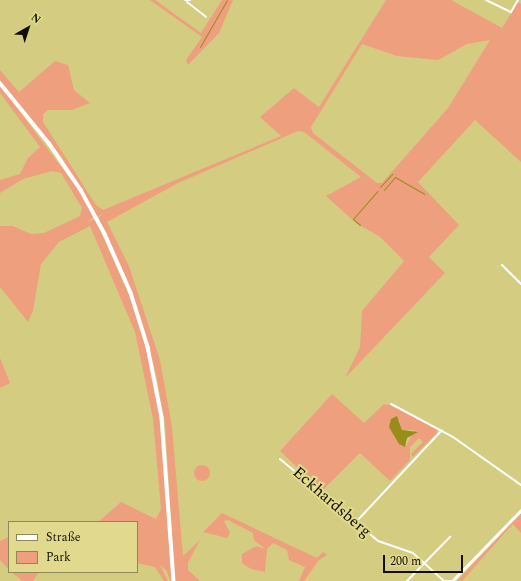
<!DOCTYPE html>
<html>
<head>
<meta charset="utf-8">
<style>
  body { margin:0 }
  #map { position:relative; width:521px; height:581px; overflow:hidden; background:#d4cd81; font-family:Spectral,serif }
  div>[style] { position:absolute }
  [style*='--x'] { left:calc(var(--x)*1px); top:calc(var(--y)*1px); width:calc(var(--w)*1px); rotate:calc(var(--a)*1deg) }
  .green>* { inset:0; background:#ee9f7e }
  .round { border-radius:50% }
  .water>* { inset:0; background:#988d1b }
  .stream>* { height:1px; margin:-0.5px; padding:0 0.5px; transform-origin:0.5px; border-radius:0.5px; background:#988d1b }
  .minor>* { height:2px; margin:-1px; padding:0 1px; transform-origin:1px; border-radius:1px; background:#fff }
  .secondary>* { height:3px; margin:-1.5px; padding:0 1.5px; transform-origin:1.5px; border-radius:1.5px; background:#fff }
  .trunk>* { height:3.5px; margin:-1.75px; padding:0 1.75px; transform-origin:1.75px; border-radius:1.75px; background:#fff }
  span { translate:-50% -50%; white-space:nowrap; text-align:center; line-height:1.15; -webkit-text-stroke:4px #e1da8e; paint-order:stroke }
  .street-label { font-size:16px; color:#100e00 }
  .legend { position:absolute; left:8px; top:521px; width:130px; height:52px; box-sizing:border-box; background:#e1da8e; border:1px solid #8d8855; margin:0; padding:5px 7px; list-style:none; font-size:12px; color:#100e00 }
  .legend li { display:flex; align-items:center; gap:8px; height:20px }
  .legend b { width:20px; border:1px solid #8d8855 }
  .north { position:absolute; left:8px; top:8px; width:40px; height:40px; -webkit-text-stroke:3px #e1da8e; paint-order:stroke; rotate:39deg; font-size:11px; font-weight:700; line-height:16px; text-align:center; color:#100e00 }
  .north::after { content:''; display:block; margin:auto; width:14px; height:18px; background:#100e00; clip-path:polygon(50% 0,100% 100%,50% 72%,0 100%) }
  .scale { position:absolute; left:383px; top:555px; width:80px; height:18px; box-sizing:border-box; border:2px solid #100e00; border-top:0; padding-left:5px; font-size:12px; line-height:14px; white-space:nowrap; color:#100e00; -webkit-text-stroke:3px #e1da8e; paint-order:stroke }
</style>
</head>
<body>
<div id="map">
  <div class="green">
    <i style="clip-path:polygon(150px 0,155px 0,201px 33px,222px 0,233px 0,219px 33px,188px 65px,186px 60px,202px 37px)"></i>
    <i style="clip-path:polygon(evenodd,386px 0,451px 0,502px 28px,518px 2px,521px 4px,521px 162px,475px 120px,418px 182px,459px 225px,429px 257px,445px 273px,345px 378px,360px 347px,362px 311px,404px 261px,379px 236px,357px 224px,326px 196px,361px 177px,304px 132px,298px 131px,178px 183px,107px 222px,129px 266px,160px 360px,172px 427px,183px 556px,200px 540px,188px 563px,188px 570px,200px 581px,175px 581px,165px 423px,156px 374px,137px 306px,98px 217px,104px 214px,97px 216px,60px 155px,0 80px,0 70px,19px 92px,55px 61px,68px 65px,74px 90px,90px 103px,72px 110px,48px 110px,43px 114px,43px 122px,96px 205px,103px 210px,281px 136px,260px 117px,294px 88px,319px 107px,386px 0,490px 40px,448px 108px,382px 183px,377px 183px,313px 133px,311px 127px,362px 44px,397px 56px,438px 60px,467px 44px,490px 40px)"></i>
    <i style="clip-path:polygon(0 85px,77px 188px,94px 217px,87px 222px,95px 219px,134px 306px,149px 358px,162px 423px,172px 581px,170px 581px,167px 571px,160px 565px,168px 581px,164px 581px,155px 567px,137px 563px,137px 522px,98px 522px,121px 502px,156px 519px,161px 509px,153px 419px,135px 332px,90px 226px,59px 242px,41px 264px,33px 311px,28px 322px,0 287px,0 226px,13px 226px,31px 234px,44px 233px,80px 216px,82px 208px,61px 173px,52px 171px,23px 179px,0 193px,0 180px,20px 174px,28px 158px,40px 147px,0 93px)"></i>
    <i style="clip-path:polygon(0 358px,10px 383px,0 388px)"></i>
    <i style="clip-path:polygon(evenodd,332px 394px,364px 423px,384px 404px,395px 406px,437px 429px,437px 433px,413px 457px,411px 454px,423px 442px,419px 438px,410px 447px,410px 460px,390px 481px,360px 453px,322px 491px,280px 451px,332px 394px,399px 419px,402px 430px,414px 430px,406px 446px,399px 444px,396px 438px,399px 419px)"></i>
    <i class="round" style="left:194px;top:465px;width:16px;height:16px"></i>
    <i style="clip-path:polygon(222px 513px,317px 558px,323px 552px,327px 555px,319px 560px,304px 581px,299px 581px,305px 567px,289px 560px,287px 550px,273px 543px,267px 549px,265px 572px,251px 569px,242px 563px,242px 554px,256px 546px,265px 549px,254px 540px,253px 533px,228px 520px,224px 521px,230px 533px,227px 538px,203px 532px)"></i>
    <i style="clip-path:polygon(521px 513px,521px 533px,513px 524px,462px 581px,457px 581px)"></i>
    <i style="clip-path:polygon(9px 537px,9px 570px,0 560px,0 541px)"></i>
    <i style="clip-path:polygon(11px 572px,39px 572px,33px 581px,23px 581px)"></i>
  </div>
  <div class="water">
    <i style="clip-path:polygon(397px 416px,402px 430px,418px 432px,407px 438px,405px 447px,399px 444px,389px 427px,391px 419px)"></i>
  </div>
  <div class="stream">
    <i style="--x:200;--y:47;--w:54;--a:-60.1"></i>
    <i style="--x:380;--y:187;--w:18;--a:-47"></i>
    <i style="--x:384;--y:190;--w:17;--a:-50"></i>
    <i style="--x:395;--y:177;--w:34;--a:30"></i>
    <i style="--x:360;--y:225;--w:9;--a:-139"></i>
    <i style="--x:353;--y:219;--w:37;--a:-49"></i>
  </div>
  <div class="minor">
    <i style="--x:185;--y:0;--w:5;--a:0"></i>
    <i style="--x:486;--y:0;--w:28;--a:26"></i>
    <i style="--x:511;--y:12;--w:14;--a:-60"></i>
    <i style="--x:187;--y:2;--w:24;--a:38"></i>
    <i style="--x:502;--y:265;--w:27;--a:45"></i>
    <i style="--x:391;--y:404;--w:70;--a:28"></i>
    <i style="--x:453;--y:437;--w:83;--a:35.2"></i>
    <i style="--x:280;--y:459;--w:128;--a:39.9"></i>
    <i style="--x:378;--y:541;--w:37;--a:19"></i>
    <i style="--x:413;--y:553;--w:42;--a:42.1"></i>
    <i style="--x:355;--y:523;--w:127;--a:-46.9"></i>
    <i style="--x:407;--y:581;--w:62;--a:-45.7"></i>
  </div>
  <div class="secondary">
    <i style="--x:445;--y:581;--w:6;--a:0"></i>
    <i style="--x:452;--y:581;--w:99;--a:-45.8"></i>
  </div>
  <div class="trunk">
    <i style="--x:0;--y:83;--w:77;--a:50.8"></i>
    <i style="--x:49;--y:143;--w:57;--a:55.8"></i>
    <i style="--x:81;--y:190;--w:50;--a:61.4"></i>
    <i style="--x:105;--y:234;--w:64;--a:66.2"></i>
    <i style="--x:131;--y:293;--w:57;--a:72.5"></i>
    <i style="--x:148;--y:347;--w:72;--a:78.8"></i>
    <i style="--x:162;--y:418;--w:163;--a:85.8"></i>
  </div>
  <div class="street-label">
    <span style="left:332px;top:502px;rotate:41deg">Eckhardsberg</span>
  </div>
  <ul class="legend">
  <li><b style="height:5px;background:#fff"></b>Straße</li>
  <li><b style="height:11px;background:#ee9f7e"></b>Park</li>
  </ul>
  <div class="north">N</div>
  <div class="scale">200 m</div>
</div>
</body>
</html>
